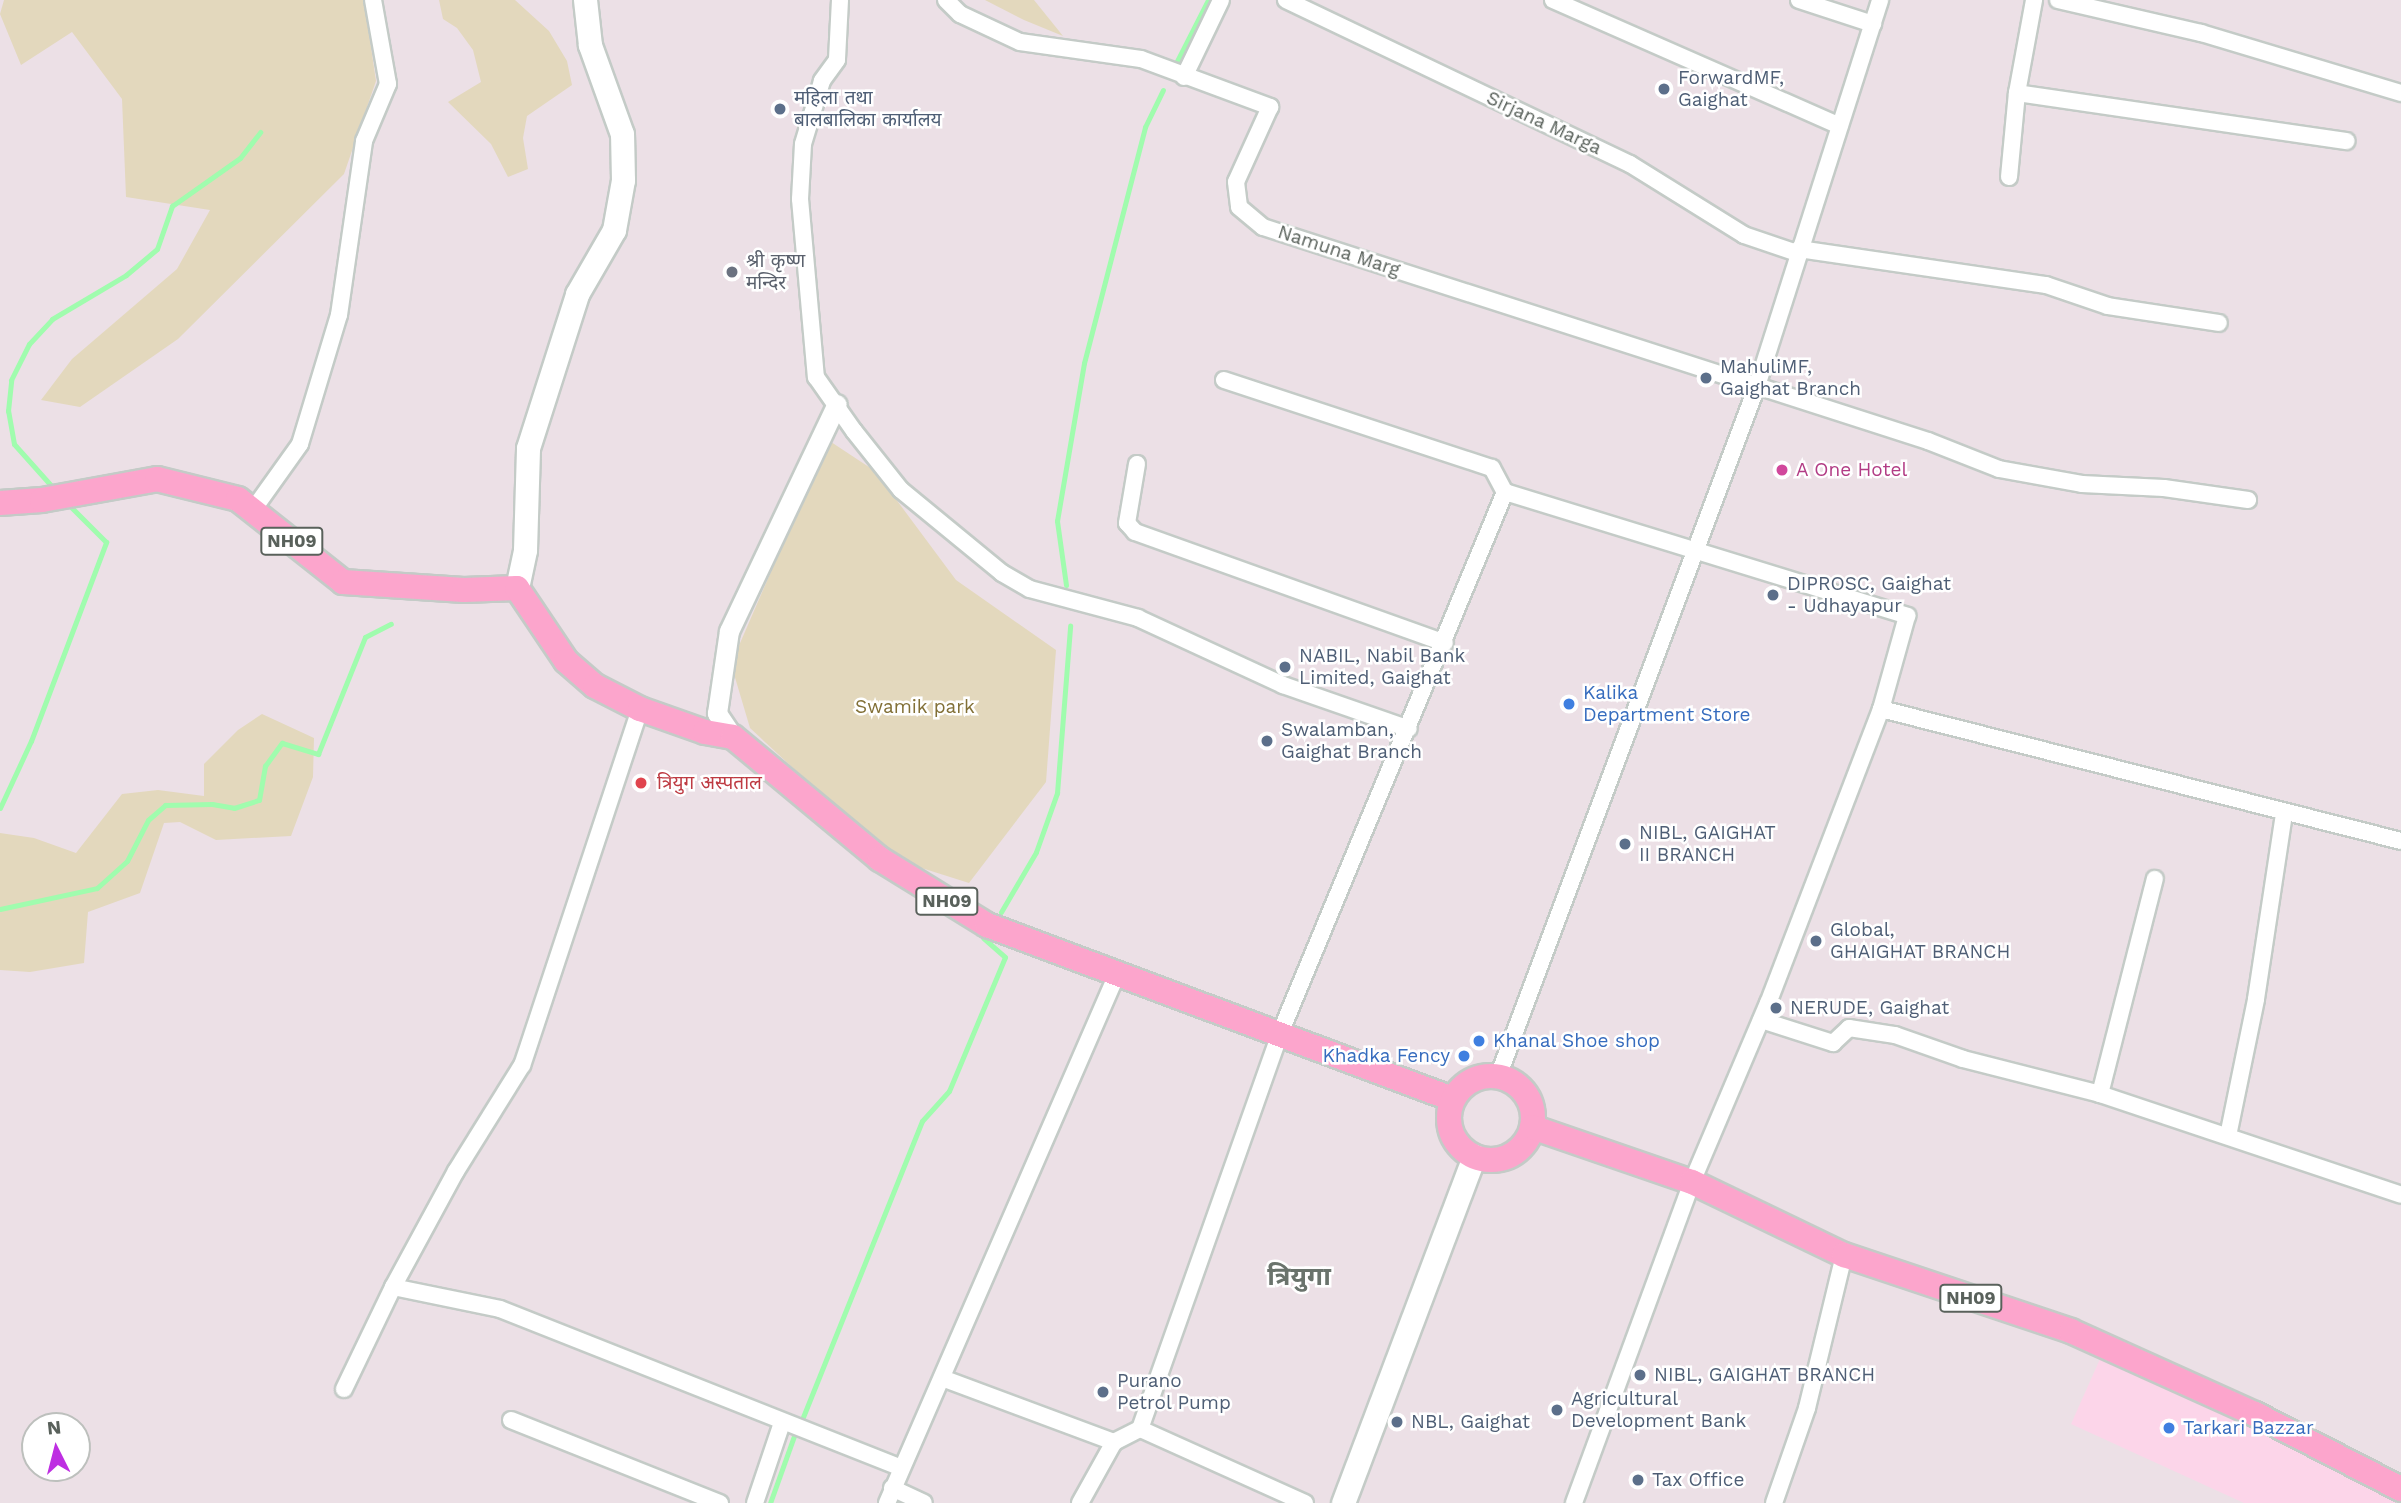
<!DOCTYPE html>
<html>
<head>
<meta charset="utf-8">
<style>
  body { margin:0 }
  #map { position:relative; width:2401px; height:1503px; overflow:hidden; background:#ece0e6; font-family:"Work Sans","Noto Sans Devanagari",sans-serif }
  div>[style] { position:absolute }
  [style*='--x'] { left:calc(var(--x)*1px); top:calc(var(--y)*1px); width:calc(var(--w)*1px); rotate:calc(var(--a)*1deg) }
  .commercial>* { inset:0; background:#fcd5e9 }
  .green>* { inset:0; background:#e3d8bd }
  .stream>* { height:5px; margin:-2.5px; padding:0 2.5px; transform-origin:2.5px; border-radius:2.5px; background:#a0fcae }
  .roads { filter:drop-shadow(2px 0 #c4cbc7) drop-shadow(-2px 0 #c4cbc7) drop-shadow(0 2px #c4cbc7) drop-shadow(0 -2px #c4cbc7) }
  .minor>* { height:16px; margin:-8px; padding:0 8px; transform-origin:8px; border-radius:8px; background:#fff }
  .tertiary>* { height:19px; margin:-9.5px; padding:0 9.5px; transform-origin:9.5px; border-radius:9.5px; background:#fff }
  .secondary>* { height:23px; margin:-11.5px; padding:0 11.5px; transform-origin:11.5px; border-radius:11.5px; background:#fff }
  .primary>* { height:24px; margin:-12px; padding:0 12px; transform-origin:12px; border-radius:12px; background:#fca5cc }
  .primary>.ring { margin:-12px; padding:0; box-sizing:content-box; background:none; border:24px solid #fca5cc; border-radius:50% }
  .dots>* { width:19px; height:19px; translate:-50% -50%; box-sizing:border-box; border:4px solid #fff; border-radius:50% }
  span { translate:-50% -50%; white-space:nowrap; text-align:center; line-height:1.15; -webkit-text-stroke:5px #fff; paint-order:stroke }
  .shield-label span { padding:2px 5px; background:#fff; border:2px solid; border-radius:5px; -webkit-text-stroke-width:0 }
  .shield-label { font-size:18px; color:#59615b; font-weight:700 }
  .service-label { font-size:19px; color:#4e5e75 }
  .left { translate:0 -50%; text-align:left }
  .street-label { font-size:19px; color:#59615b }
  .worship-label { font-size:19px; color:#5b616d }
  .hotel-label { font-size:19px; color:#b23c85 }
  .shop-label { font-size:19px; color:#366cbe }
  .right { translate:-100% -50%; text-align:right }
  .park-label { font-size:19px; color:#827037 }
  .health-label { font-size:19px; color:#be3a42 }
  .district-label { font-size:26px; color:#6a736c; font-weight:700 }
  .north { position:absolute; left:21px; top:1412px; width:70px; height:70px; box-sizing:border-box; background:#fff; border:2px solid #bdc0bd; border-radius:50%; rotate:354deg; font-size:19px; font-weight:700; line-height:28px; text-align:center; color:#59615b }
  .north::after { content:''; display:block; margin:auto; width:24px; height:32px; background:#be2fe2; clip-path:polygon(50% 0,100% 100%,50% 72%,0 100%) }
</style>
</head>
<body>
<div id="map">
  <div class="commercial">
    <i style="clip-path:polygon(2100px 1359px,2267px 1432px,2401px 1503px,2244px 1503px,2071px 1424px)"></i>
  </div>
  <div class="green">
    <i style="clip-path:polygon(4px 0,364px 0,376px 81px,344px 174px,178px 339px,80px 407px,41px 400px,72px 359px,177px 269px,210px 210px,126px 197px,122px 99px,72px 32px,21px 65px,0 14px)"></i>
    <i style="clip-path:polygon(439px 0,515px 0,549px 31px,567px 61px,572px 85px,527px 116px,523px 138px,528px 169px,508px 177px,491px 144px,448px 102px,481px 82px,473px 50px,457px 28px,443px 19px)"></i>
    <i style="clip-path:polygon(985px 0,1034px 0,1063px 36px,1024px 20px)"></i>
    <i style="clip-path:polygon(828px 440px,875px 471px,956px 580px,1056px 650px,1046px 782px,969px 883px,890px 858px,750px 728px,731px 664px)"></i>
    <i style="clip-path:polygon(262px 714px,314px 738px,313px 777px,291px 836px,216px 840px,180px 822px,164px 823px,140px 893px,88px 912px,84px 963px,30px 972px,0 970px,0 833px,34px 838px,76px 853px,122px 794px,158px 790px,204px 796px,204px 764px,238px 730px)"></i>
  </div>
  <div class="stream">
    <i style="--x:1174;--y:67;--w:75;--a:-63.1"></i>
    <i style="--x:56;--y:491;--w:63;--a:-131.8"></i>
    <i style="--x:14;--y:444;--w:34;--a:-100"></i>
    <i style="--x:8;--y:411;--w:31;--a:-84"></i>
    <i style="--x:11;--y:380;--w:40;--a:-63.4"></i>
    <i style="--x:29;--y:344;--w:34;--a:-47"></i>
    <i style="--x:52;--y:319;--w:86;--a:-30.7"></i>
    <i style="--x:126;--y:275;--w:40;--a:-40"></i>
    <i style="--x:157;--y:249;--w:46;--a:-70.8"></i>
    <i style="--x:172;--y:206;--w:83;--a:-35.2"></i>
    <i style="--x:240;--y:158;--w:33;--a:-52"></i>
    <i style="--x:1066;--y:585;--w:65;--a:-98"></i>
    <i style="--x:1057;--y:521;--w:160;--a:-80.3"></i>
    <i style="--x:1084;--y:363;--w:244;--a:-75.5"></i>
    <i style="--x:1145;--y:127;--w:41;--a:-64.1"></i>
    <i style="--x:0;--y:808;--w:74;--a:-65.2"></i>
    <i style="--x:31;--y:741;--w:213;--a:-69.3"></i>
    <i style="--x:106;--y:542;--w:54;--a:-135"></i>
    <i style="--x:0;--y:909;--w:99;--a:-12.2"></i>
    <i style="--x:97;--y:888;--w:40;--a:-42"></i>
    <i style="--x:127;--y:861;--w:46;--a:-62.9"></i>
    <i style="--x:148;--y:820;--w:23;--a:-41"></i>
    <i style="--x:165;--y:805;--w:47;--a:-1.2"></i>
    <i style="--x:212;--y:804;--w:22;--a:10"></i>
    <i style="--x:234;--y:808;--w:26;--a:-18"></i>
    <i style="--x:259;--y:800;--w:35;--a:-80"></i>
    <i style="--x:265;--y:766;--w:29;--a:-54"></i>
    <i style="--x:282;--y:743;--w:38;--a:17"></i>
    <i style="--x:318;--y:754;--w:126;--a:-68.1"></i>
    <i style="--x:365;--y:637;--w:29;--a:-27"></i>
    <i style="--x:1001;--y:912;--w:69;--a:-59.7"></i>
    <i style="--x:1036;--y:852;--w:63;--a:-70.4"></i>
    <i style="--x:1057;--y:793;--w:168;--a:-85.5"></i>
    <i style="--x:803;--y:1417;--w:319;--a:-68.1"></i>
    <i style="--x:922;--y:1121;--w:40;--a:-48"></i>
    <i style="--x:949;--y:1091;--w:145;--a:-67.3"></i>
    <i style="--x:1005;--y:957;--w:29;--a:-139"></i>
    <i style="--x:770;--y:1503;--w:71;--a:-70.3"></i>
  </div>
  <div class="roads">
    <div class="minor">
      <i style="--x:840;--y:0;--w:60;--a:92.9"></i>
      <i style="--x:837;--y:60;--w:26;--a:126"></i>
      <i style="--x:822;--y:81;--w:66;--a:106.8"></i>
      <i style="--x:803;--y:144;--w:55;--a:93.1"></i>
      <i style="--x:800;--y:199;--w:179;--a:84.9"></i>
      <i style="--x:816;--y:377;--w:66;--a:54.9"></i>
      <i style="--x:854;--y:431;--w:75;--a:51.5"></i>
      <i style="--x:901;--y:490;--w:131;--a:39.4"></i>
      <i style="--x:1002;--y:573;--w:32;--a:30"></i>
      <i style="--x:1030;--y:589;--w:112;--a:15"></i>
      <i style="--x:1138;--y:618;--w:160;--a:24.8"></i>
      <i style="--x:1283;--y:685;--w:133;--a:19.2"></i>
      <i style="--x:946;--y:0;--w:20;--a:45"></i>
      <i style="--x:960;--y:14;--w:66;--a:25"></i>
      <i style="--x:1020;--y:42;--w:122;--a:8"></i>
      <i style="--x:1141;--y:59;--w:138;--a:20.4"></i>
      <i style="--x:1270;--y:107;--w:82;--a:114.4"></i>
      <i style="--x:1236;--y:182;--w:25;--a:83"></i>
      <i style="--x:1239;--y:207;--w:31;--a:40"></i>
      <i style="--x:1263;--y:227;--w:699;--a:17.84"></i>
      <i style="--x:1928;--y:441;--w:76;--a:21.5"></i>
      <i style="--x:1999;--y:469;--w:84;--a:10.2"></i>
      <i style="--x:2082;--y:484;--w:82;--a:2.8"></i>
      <i style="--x:2164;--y:488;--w:85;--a:8.1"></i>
      <i style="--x:1286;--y:0;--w:381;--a:25.5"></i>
      <i style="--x:1630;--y:164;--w:134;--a:31.9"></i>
      <i style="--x:1744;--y:235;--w:56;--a:18.8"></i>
      <i style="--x:1553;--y:0;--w:313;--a:23.7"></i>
      <i style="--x:1799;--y:0;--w:78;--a:18"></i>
      <i style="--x:2058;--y:0;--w:147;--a:13"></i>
      <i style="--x:2201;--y:33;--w:209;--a:16.7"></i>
      <i style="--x:1184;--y:77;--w:85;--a:-64.3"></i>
      <i style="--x:2017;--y:93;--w:333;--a:8.3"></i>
      <i style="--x:2009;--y:177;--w:84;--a:-84.6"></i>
      <i style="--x:2017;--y:93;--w:95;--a:-79.6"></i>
      <i style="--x:1799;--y:249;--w:250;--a:8.3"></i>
      <i style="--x:2046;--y:285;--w:65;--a:18.7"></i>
      <i style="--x:2108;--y:306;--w:112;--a:8.7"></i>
      <i style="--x:1224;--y:380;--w:282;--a:18.2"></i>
      <i style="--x:1492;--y:468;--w:27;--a:62"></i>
      <i style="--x:1137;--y:464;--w:60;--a:99.6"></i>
      <i style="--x:1127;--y:523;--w:12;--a:48"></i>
      <i style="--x:1135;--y:532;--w:329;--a:19.7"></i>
      <i style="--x:253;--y:510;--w:81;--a:-54.5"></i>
      <i style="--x:300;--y:444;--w:135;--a:-73.2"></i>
      <i style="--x:339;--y:315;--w:176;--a:-81.8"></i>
      <i style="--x:364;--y:141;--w:62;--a:-67.2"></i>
      <i style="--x:388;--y:84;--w:85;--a:-100.1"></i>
      <i style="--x:640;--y:709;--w:375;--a:108.3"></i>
      <i style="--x:522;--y:1065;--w:125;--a:121.9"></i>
      <i style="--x:456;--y:1171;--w:132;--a:118.5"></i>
      <i style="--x:393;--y:1287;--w:109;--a:11.6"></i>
      <i style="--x:500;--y:1309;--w:431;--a:21.6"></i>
      <i style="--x:1881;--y:709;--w:536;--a:14.24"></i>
      <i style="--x:1761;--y:1020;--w:76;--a:17.7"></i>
      <i style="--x:1833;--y:1043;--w:22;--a:-43"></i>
      <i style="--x:1849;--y:1028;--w:47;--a:8.7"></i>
      <i style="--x:1895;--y:1035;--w:72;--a:19.4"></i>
      <i style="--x:1963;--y:1059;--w:141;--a:14.3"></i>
      <i style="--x:2100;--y:1094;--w:317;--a:18.5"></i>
      <i style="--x:1498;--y:1077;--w:738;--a:-69.45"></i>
      <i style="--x:1757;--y:386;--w:405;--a:-72.3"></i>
      <i style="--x:2100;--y:1094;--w:222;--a:-75.7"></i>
      <i style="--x:2228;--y:1136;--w:140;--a:-78.4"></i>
      <i style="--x:2256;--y:999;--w:188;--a:-81.4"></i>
      <i style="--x:942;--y:1378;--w:184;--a:20.4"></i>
      <i style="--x:344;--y:1389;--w:113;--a:-64.3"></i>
      <i style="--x:511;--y:1420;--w:225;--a:21.7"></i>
      <i style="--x:892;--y:1488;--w:35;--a:25"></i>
      <i style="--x:755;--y:1503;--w:84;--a:-71.4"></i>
      <i style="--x:887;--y:1503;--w:577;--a:-66.5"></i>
      <i style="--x:1080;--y:1503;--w:70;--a:-60.9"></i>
      <i style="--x:1114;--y:1442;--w:29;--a:-27"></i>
      <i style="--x:1305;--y:1503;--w:181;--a:-155.8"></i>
      <i style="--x:1140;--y:1429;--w:422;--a:-70.5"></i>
      <i style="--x:1281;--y:1031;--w:584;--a:-67.43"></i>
      <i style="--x:1505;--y:492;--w:421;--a:17.1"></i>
      <i style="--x:1907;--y:616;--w:97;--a:105.6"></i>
      <i style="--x:1881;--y:709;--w:315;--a:111"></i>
      <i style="--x:1768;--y:1003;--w:194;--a:113"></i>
      <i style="--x:1692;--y:1182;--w:342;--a:110.2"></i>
      <i style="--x:1774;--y:1503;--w:101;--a:-70.8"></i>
      <i style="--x:1807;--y:1408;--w:157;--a:-76.4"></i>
    </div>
    <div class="tertiary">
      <i style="--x:733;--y:737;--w:29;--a:-124"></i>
      <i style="--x:717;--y:713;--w:83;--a:-81.7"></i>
      <i style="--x:729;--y:631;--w:251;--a:-64.6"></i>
    </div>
    <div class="secondary">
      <i style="--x:517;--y:588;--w:39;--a:-78"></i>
      <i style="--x:525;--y:550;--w:102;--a:-88.3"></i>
      <i style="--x:528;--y:448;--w:162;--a:-72.3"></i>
      <i style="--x:577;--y:294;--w:74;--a:-60"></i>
      <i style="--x:614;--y:230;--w:51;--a:-79.8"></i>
      <i style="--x:623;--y:180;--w:46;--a:-91.2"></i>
      <i style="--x:622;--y:134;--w:95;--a:-109.8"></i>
      <i style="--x:590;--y:45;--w:45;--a:-96.3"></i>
      <i style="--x:1343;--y:1503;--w:371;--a:-69.3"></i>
    </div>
    <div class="primary">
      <i style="--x:0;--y:503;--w:42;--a:-4.1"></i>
      <i style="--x:42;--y:500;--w:117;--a:-10.3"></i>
      <i style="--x:157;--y:479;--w:83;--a:13.9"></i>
      <i style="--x:238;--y:499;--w:134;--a:38.3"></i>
      <i style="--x:343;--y:582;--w:121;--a:3.8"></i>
      <i style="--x:464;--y:590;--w:53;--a:-2.2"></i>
      <i style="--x:517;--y:588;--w:88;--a:56.1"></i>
      <i style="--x:566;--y:661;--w:38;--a:41"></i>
      <i style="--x:595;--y:686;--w:51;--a:27.1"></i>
      <i style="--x:640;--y:709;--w:69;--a:19.5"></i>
      <i style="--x:705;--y:732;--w:28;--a:10"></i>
      <i style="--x:733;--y:737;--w:191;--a:39.7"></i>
      <i style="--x:880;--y:859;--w:126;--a:31.7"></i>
      <i style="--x:987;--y:925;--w:497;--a:20.5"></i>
      <i class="ring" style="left:1449px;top:1076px;width:60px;height:60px"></i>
      <i style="--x:1532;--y:1127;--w:169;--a:19"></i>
      <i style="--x:1692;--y:1182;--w:169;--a:25.7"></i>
      <i style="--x:1844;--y:1255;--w:239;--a:18.5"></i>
      <i style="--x:2071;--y:1331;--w:202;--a:24.3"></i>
      <i style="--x:2255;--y:1414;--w:164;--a:27.2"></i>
    </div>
  </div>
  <div class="dots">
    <i style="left:1664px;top:89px;background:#5c6f8a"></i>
    <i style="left:780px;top:109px;background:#5c6f8a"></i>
    <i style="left:732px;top:272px;background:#6b7280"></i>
    <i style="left:1706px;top:378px;background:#5c6f8a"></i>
    <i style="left:1782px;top:470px;background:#d1479c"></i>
    <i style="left:1773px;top:595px;background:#5c6f8a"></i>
    <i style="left:1285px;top:667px;background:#5c6f8a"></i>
    <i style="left:1569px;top:704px;background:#3f7fe0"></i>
    <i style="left:1267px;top:741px;background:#5c6f8a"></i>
    <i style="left:641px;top:783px;background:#e0444e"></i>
    <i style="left:1625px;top:844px;background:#5c6f8a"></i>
    <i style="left:1816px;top:941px;background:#5c6f8a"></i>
    <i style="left:1776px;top:1008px;background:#5c6f8a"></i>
    <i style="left:1479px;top:1041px;background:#3f7fe0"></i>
    <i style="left:1464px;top:1056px;background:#3f7fe0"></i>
    <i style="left:1640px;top:1375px;background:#5c6f8a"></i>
    <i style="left:1103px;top:1392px;background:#5c6f8a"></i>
    <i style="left:1557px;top:1410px;background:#5c6f8a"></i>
    <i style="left:1397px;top:1422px;background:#5c6f8a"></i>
    <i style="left:2169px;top:1428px;background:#3f7fe0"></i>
    <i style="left:1638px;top:1480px;background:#5c6f8a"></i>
  </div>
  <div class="shield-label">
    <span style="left:292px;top:541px">NH09</span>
    <span style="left:947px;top:901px">NH09</span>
    <span style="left:1971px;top:1298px">NH09</span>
  </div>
  <div class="service-label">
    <span class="left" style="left:1678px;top:89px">ForwardMF,<br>Gaighat</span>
    <span class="left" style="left:794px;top:109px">महिला तथा<br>बालबालिका कार्यालय</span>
    <span class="left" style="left:1720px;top:378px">MahuliMF,<br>Gaighat Branch</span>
    <span class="left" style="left:1787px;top:595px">DIPROSC, Gaighat<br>- Udhayapur</span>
    <span class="left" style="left:1299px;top:667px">NABIL, Nabil Bank<br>Limited, Gaighat</span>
    <span class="left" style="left:1281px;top:741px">Swalamban,<br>Gaighat Branch</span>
    <span class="left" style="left:1639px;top:844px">NIBL, GAIGHAT<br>II BRANCH</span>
    <span class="left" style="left:1830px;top:941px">Global,<br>GHAIGHAT BRANCH</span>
    <span class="left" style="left:1790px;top:1008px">NERUDE, Gaighat</span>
    <span class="left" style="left:1654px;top:1375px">NIBL, GAIGHAT BRANCH</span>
    <span class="left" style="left:1117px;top:1392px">Purano<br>Petrol Pump</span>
    <span class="left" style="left:1571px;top:1410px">Agricultural<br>Development Bank</span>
    <span class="left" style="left:1411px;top:1422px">NBL, Gaighat</span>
    <span class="left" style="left:1652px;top:1480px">Tax Office</span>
  </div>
  <div class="street-label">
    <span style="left:1544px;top:123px;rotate:25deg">Sirjana Marga</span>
    <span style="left:1339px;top:251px;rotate:18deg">Namuna Marg</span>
  </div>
  <div class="worship-label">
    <span class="left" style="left:746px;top:272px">श्री कृष्ण<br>मन्दिर</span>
  </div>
  <div class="hotel-label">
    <span class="left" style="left:1796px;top:470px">A One Hotel</span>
  </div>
  <div class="shop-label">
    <span class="left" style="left:1583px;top:704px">Kalika<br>Department Store</span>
    <span class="left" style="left:1493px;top:1041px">Khanal Shoe shop</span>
    <span class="right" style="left:1450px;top:1056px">Khadka Fency</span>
    <span class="left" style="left:2183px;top:1428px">Tarkari Bazzar</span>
  </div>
  <div class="park-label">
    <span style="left:915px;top:707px">Swamik park</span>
  </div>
  <div class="health-label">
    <span class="left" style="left:657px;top:783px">त्रियुग अस्पताल</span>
  </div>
  <div class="district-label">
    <span style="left:1299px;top:1277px">त्रियुगा</span>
  </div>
  <div class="north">N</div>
</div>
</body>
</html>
